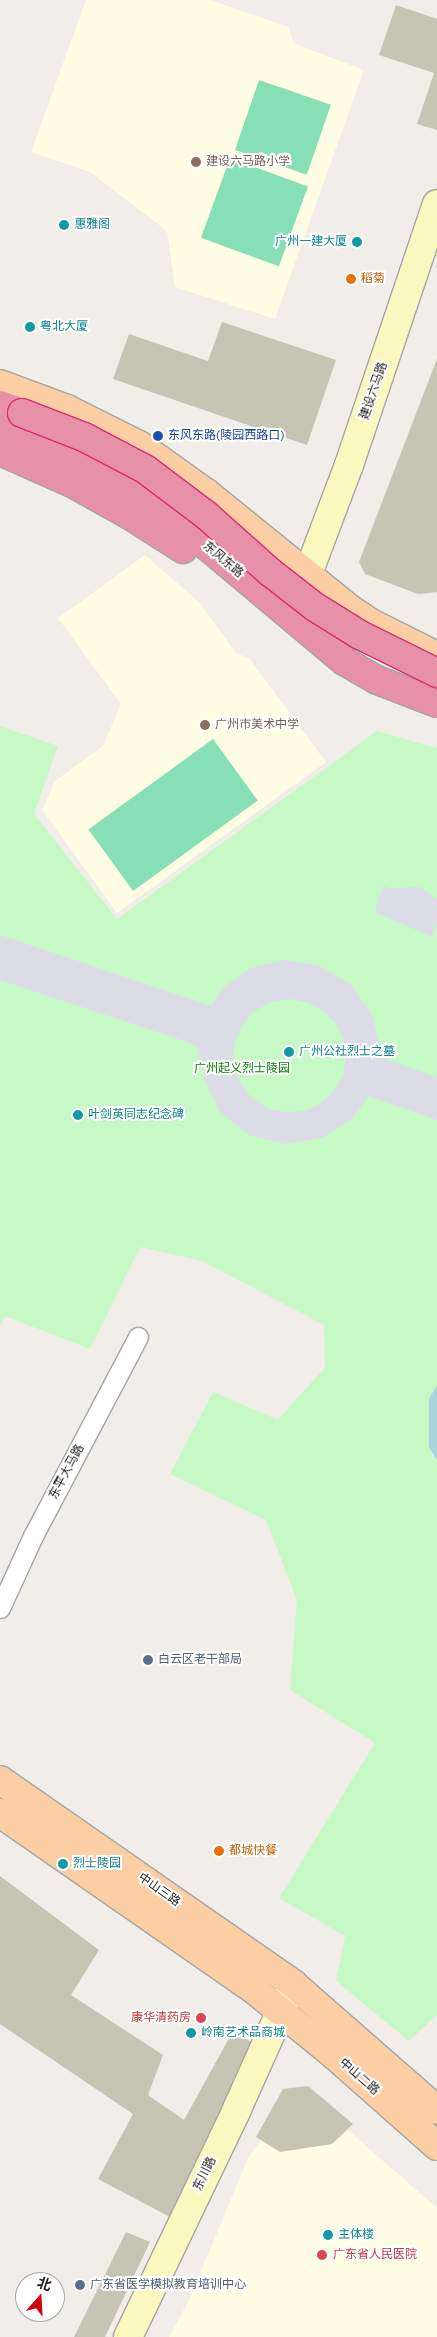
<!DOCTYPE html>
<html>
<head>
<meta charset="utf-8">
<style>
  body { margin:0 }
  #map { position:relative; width:437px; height:2337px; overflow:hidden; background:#f1ede8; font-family:"Work Sans","Noto Sans SC",sans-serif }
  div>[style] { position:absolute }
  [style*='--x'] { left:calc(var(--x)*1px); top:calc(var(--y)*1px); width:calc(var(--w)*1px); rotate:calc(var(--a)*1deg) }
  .education>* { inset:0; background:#fffde3 }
  .construction>* { inset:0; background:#c6c4b3 }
  .park>* { inset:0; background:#c7f9c7 }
  .pitch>* { inset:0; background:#87dfb6; transform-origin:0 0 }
  .plaza>* { inset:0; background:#dcdde7 }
  .water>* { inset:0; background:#a9d6de }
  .roads { filter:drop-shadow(1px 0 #a5a5a5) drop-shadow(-1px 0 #a5a5a5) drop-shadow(0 1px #a5a5a5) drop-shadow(0 -1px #a5a5a5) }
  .street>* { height:19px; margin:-9.5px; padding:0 9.5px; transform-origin:9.5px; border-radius:9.5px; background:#fff }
  .secondary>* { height:28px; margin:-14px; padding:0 14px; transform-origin:14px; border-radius:14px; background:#f9f8be }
  .primary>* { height:28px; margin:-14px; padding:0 14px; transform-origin:14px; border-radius:14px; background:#fbcea3 }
  .highway>* { height:28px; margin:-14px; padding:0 14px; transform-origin:14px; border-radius:14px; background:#e791a8 }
  .bridges { filter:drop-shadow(1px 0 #da2a75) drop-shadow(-1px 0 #da2a75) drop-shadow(0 1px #da2a75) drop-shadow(0 -1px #da2a75) }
  .highway-bridge>* { height:28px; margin:-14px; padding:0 14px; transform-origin:14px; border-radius:14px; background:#e791a8 }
  .dots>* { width:14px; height:14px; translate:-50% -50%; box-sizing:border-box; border:2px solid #fff; border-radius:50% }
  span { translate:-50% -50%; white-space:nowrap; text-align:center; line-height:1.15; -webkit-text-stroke:4px #fff; paint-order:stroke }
  .education-label { font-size:12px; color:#785e54 }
  .left { translate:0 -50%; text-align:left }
  .culture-label { font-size:12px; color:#0d838f }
  .right { translate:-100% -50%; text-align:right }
  .food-label { font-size:12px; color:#c56008 }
  .street-label { font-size:12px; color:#212121 }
  .transit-label { font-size:12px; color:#164399 }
  .park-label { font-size:12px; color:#0d810d }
  .service-label { font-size:12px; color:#4e5e75 }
  .health-label { font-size:12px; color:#be3a42 }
  .north { position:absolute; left:15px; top:2272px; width:50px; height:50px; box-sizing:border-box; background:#fff; border:1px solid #a6a6a6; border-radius:50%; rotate:19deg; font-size:14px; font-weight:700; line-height:20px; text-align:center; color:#212121 }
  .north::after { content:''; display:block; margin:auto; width:18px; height:22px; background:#d10112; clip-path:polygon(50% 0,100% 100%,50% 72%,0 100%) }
</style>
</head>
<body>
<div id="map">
  <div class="education">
    <i style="clip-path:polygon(86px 0,210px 0,289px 27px,293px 43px,364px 70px,275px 319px,175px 287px,167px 231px,90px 172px,31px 152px)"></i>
    <i style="clip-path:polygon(145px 555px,200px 603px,236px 653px,250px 659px,326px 762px,117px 913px,42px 810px,55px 781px,103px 746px,121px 704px,58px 618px)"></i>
    <i style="clip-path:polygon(301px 2089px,437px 2208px,437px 2337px,169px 2337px,188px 2302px,249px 2156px)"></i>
  </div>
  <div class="construction">
    <i style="clip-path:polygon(396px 5px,437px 19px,437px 130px,417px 124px,434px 73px,379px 55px)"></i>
    <i style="clip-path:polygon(222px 322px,336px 360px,307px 445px,113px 379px,129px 334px,208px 361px)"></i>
    <i style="clip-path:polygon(437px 359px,437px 592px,418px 594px,365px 574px,359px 562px)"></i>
    <i style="clip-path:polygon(0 1876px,99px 1950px,71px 1995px,163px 2055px,148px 2095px,184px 2120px,233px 2031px,251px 2042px,235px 2083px,170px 2217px,98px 2179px,133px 2114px,0 2024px)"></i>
    <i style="clip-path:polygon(308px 2086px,353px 2124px,332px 2144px,280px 2152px,256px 2137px,283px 2089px)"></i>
    <i style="clip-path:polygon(126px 2232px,150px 2242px,105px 2337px,74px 2337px)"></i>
  </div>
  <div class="park">
    <i style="clip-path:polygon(0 726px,58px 746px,34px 814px,117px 919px,377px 731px,437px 748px,437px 2015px,409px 2041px,336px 1981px,345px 1936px,279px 1898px,375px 1743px,290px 1690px,297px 1600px,266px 1520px,170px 1474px,213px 1392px,278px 1420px,325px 1367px,324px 1325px,202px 1261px,140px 1247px,90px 1349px,5px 1316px,0 1326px)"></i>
  </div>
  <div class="pitch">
    <i style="left:259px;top:80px;width:76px;height:74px;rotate:19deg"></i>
    <i style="left:230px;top:158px;width:83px;height:85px;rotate:20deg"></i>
    <i style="left:213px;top:739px;width:76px;height:154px;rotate:54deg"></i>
  </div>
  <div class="plaza">
    <i style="clip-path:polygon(383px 886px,390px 888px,420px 887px,437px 900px,437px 921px,432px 937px,375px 912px)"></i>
    <i style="clip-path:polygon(evenodd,0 935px,211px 1006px,224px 987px,251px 968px,284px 960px,318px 965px,350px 984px,372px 1014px,381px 1050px,380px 1057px,437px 1077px,437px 1120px,368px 1096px,353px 1118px,322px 1138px,285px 1144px,249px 1135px,220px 1112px,205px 1081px,197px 1047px,188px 1042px,0 980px,0 935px,290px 999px,309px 1003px,325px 1012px,337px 1025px,344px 1041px,346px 1059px,343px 1076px,333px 1092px,320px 1104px,304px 1111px,286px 1112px,269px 1109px,252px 1098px,240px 1083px,233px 1064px,234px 1045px,241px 1027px,253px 1012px,271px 1002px,290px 999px)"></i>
  </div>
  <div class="water">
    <i style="clip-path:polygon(437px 1385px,437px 1460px,429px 1447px,429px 1399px)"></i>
  </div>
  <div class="roads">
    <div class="street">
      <i style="--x:0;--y:1608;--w:79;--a:-65.4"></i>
      <i style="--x:33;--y:1536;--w:225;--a:-62.2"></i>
    </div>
    <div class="secondary">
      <i style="--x:306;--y:596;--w:20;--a:-87"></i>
      <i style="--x:307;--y:576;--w:119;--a:-69.3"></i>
      <i style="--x:349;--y:465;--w:275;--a:-71.4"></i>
      <i style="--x:128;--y:2337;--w:253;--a:-64.4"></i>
      <i style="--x:237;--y:2109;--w:137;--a:-65.9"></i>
    </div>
    <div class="primary">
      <i style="--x:0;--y:384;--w:72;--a:20.5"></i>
      <i style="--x:67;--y:409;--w:80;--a:26.6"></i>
      <i style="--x:139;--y:445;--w:81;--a:35.5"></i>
      <i style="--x:205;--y:492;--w:186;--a:38.9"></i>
      <i style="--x:350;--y:609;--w:23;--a:34"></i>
      <i style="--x:369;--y:622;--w:76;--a:26.6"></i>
      <i style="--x:0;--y:1780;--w:357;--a:34.8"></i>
      <i style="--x:293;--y:1984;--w:191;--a:41.2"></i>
      <i style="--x:0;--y:1813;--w:307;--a:34.8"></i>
      <i style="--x:252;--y:1988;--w:104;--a:39.2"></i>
      <i style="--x:333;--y:2054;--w:139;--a:41.5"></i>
    </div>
    <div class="highway">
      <i style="--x:0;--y:405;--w:23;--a:20"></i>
      <i style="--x:0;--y:431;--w:78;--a:21"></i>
      <i style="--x:73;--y:459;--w:69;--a:29.5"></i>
      <i style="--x:133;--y:493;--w:91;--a:35.6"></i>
      <i style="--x:207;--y:546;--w:179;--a:40"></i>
      <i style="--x:344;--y:661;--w:38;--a:30"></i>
      <i style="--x:377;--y:680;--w:64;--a:21"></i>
      <i style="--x:0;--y:451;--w:81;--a:24"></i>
      <i style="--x:74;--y:484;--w:62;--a:29.1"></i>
      <i style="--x:128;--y:514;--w:65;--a:32.5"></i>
    </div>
  </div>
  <div class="bridges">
    <div class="highway-bridge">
      <i style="--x:22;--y:413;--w:66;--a:21.2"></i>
      <i style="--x:84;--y:437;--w:69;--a:27.7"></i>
      <i style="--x:145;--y:469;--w:76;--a:37"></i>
      <i style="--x:206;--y:515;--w:86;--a:41.7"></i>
      <i style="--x:270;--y:572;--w:57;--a:37.9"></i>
      <i style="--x:315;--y:607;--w:53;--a:31.9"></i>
      <i style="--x:360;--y:635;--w:86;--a:26.3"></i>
    </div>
  </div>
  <div class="dots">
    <i style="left:196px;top:162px;background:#8d6e63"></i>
    <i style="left:64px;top:225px;background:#0f9aa8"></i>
    <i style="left:357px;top:242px;background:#0f9aa8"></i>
    <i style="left:351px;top:279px;background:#e8710a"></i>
    <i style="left:30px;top:327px;background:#0f9aa8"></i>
    <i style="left:158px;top:436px;background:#1a4fb4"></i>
    <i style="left:205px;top:725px;background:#8d6e63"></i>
    <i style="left:289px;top:1052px;background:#0f9aa8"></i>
    <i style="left:78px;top:1115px;background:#0f9aa8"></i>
    <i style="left:148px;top:1660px;background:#5c6f8a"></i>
    <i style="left:219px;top:1851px;background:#e8710a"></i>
    <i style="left:63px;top:1864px;background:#0f9aa8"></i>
    <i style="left:201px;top:2018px;background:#e0444e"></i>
    <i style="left:191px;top:2033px;background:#0f9aa8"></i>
    <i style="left:328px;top:2235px;background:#0f9aa8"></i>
    <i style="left:322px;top:2255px;background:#e0444e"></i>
    <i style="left:80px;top:2285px;background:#5c6f8a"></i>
  </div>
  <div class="education-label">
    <span class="left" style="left:206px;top:162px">建设六马路小学</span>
    <span class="left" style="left:215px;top:725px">广州市美术中学</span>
  </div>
  <div class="culture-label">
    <span class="left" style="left:74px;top:225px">惠雅阁</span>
    <span class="right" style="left:347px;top:242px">广州一建大厦</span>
    <span class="left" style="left:40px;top:327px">粤北大厦</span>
    <span class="left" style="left:299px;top:1052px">广州公社烈士之墓</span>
    <span class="left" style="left:88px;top:1115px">叶剑英同志纪念碑</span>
    <span class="left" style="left:73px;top:1864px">烈士陵园</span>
    <span class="left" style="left:201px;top:2033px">岭南艺术品商城</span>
    <span class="left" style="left:338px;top:2235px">主体楼</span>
  </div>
  <div class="food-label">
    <span class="left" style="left:361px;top:279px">稻菊</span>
    <span class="left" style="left:229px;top:1851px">都城快餐</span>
  </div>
  <div class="street-label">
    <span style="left:374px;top:391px;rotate:-71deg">建设六马路</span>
    <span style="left:223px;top:560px;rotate:40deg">东风东路</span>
    <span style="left:67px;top:1472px;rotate:-62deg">东平大马路</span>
    <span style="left:159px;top:1890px;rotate:35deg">中山三路</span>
    <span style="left:359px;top:2077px;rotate:41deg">中山二路</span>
    <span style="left:205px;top:2174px;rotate:-64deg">东川路</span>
  </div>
  <div class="transit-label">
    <span class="left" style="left:168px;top:436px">东风东路(陵园西路口)</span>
  </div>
  <div class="park-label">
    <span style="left:242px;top:1069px">广州起义烈士陵园</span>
  </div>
  <div class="service-label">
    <span class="left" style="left:158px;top:1660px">白云区老干部局</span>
    <span class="left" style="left:90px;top:2285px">广东省医学模拟教育培训中心</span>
  </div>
  <div class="health-label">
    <span class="right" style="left:191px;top:2018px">康华清药房</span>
    <span class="left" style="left:333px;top:2255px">广东省人民医院</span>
  </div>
  <div class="north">北</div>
</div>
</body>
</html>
